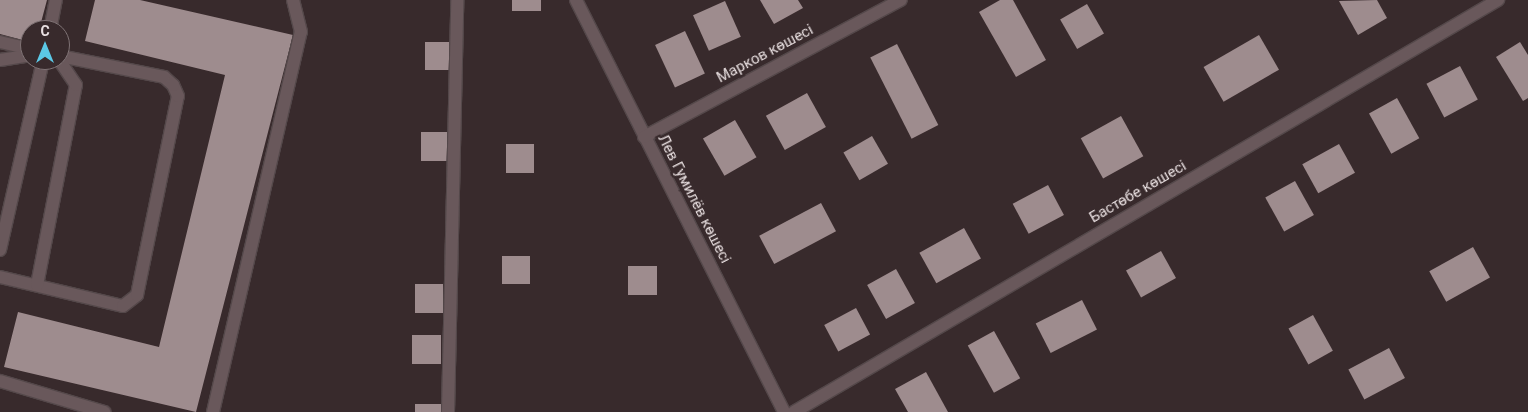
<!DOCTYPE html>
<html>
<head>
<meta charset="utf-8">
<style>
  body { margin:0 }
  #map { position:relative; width:1528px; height:412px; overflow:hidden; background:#382a2c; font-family:Roboto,sans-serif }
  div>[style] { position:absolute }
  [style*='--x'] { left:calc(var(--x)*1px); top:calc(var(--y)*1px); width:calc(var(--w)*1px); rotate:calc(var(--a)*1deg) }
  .building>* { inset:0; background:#9e8c8e; transform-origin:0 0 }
  .roads { filter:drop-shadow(1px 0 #54484a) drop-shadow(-1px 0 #54484a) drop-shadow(0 1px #54484a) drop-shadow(0 -1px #54484a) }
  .lane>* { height:12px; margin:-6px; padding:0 6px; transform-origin:6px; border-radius:6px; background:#69585b }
  .street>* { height:12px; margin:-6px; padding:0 6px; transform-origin:6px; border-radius:6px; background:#69585b }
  span { translate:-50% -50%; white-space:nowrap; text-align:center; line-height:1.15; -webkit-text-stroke:5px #382a2c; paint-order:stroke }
  .street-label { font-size:15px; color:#eae1e2 }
  .north { position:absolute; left:20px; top:20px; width:50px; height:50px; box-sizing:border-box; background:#382a2c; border:1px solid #7f7375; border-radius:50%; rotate:0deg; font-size:14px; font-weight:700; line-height:20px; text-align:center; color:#eae1e2 }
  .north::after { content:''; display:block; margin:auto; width:18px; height:22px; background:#5bc8e6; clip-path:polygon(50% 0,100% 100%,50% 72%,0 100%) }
</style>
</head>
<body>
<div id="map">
  <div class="building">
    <i style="clip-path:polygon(0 0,47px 0,39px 30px,30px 30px,30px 42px,0 34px)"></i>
    <i style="clip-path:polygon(95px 0,140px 0,293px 35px,196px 412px,4px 367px,18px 312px,159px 347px,225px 75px,85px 41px)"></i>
    <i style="left:512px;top:0;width:29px;height:11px"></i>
    <i style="clip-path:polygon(760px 0,798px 0,803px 8px,774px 24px)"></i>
    <i style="clip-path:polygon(1000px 0,1013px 0,1046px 60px,1016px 77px,979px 12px)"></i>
    <i style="clip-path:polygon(1377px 0,1387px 18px,1358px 35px,1339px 1px)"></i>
    <i style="left:725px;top:1px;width:39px;height:35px;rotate:66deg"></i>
    <i style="left:1087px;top:4px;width:34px;height:31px;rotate:60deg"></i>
    <i style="left:685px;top:31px;width:47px;height:33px;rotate:65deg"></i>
    <i style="left:1259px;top:35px;width:40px;height:64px;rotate:60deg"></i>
    <i style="left:425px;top:42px;width:29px;height:28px"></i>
    <i style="clip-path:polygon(1520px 42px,1528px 55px,1528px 98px,1523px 101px,1496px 57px)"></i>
    <i style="left:897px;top:44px;width:91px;height:30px;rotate:63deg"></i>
    <i style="left:1460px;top:66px;width:38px;height:38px;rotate:62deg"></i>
    <i style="left:807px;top:93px;width:39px;height:47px;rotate:61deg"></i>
    <i style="left:1397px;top:98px;width:46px;height:32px;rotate:61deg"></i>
    <i style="left:1121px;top:116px;width:46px;height:46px;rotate:61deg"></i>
    <i style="left:735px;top:120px;width:43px;height:37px;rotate:60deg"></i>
    <i style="left:421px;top:132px;width:29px;height:29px"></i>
    <i style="left:872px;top:136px;width:32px;height:33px;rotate:60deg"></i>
    <i style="left:506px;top:144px;width:28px;height:29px"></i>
    <i style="left:1339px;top:144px;width:33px;height:42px;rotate:61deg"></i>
    <i style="left:1295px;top:181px;width:39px;height:34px;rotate:61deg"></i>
    <i style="left:1048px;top:185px;width:34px;height:40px;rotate:62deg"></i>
    <i style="left:821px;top:203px;width:32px;height:70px;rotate:62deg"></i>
    <i style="left:964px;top:228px;width:35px;height:51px;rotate:61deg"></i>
    <i style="left:1473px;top:247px;width:35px;height:50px;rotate:61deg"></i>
    <i style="left:1161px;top:251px;width:31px;height:40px;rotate:61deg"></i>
    <i style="left:502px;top:256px;width:28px;height:28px"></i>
    <i style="left:628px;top:266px;width:29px;height:29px"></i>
    <i style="left:896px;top:269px;width:39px;height:33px;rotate:61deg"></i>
    <i style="left:415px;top:284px;width:28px;height:29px"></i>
    <i style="left:1082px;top:300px;width:33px;height:52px;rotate:63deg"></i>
    <i style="left:856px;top:308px;width:30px;height:36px;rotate:62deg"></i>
    <i style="left:1313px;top:315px;width:41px;height:28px;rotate:61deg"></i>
    <i style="left:994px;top:331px;width:54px;height:30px;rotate:61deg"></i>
    <i style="left:412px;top:335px;width:29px;height:29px"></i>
    <i style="left:1389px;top:348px;width:34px;height:46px;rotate:62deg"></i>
    <i style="clip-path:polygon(926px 372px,948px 412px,908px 412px,895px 389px)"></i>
    <i style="left:415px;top:404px;width:28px;height:8px"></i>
  </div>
  <div class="roads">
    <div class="lane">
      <i style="--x:50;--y:30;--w:31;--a:-79"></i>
      <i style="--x:0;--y:42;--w:31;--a:13"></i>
      <i style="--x:0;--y:60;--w:30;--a:-9"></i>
      <i style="--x:0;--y:250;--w:195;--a:-77.2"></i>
      <i style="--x:0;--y:277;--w:126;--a:13.3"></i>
      <i style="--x:123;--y:306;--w:18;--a:-38"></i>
      <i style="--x:137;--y:295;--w:203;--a:-78.4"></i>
      <i style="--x:178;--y:96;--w:12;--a:-114"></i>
      <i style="--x:173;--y:85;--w:12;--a:-138"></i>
      <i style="--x:164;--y:77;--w:106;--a:-168.6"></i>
      <i style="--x:37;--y:285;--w:204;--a:-79"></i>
      <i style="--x:76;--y:85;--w:30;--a:-124"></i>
      <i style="--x:0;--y:381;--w:109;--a:16.6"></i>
      <i style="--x:213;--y:412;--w:390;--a:-77"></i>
      <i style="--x:301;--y:32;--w:33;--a:-104"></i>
    </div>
    <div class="street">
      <i style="--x:576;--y:0;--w:462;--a:63.2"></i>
      <i style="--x:644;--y:137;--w:291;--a:-28.1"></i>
      <i style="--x:448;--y:412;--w:412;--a:-88.7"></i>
      <i style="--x:794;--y:412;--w:816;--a:-30.34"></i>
    </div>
  </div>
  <div class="street-label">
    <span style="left:765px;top:54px;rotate:-28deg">Марков көшесі</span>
    <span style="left:1138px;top:192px;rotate:-30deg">Бастөбе көшесі</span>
    <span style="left:694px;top:199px;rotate:63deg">Лев Гумилёв көшесі</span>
  </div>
  <div class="north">С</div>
</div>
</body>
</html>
